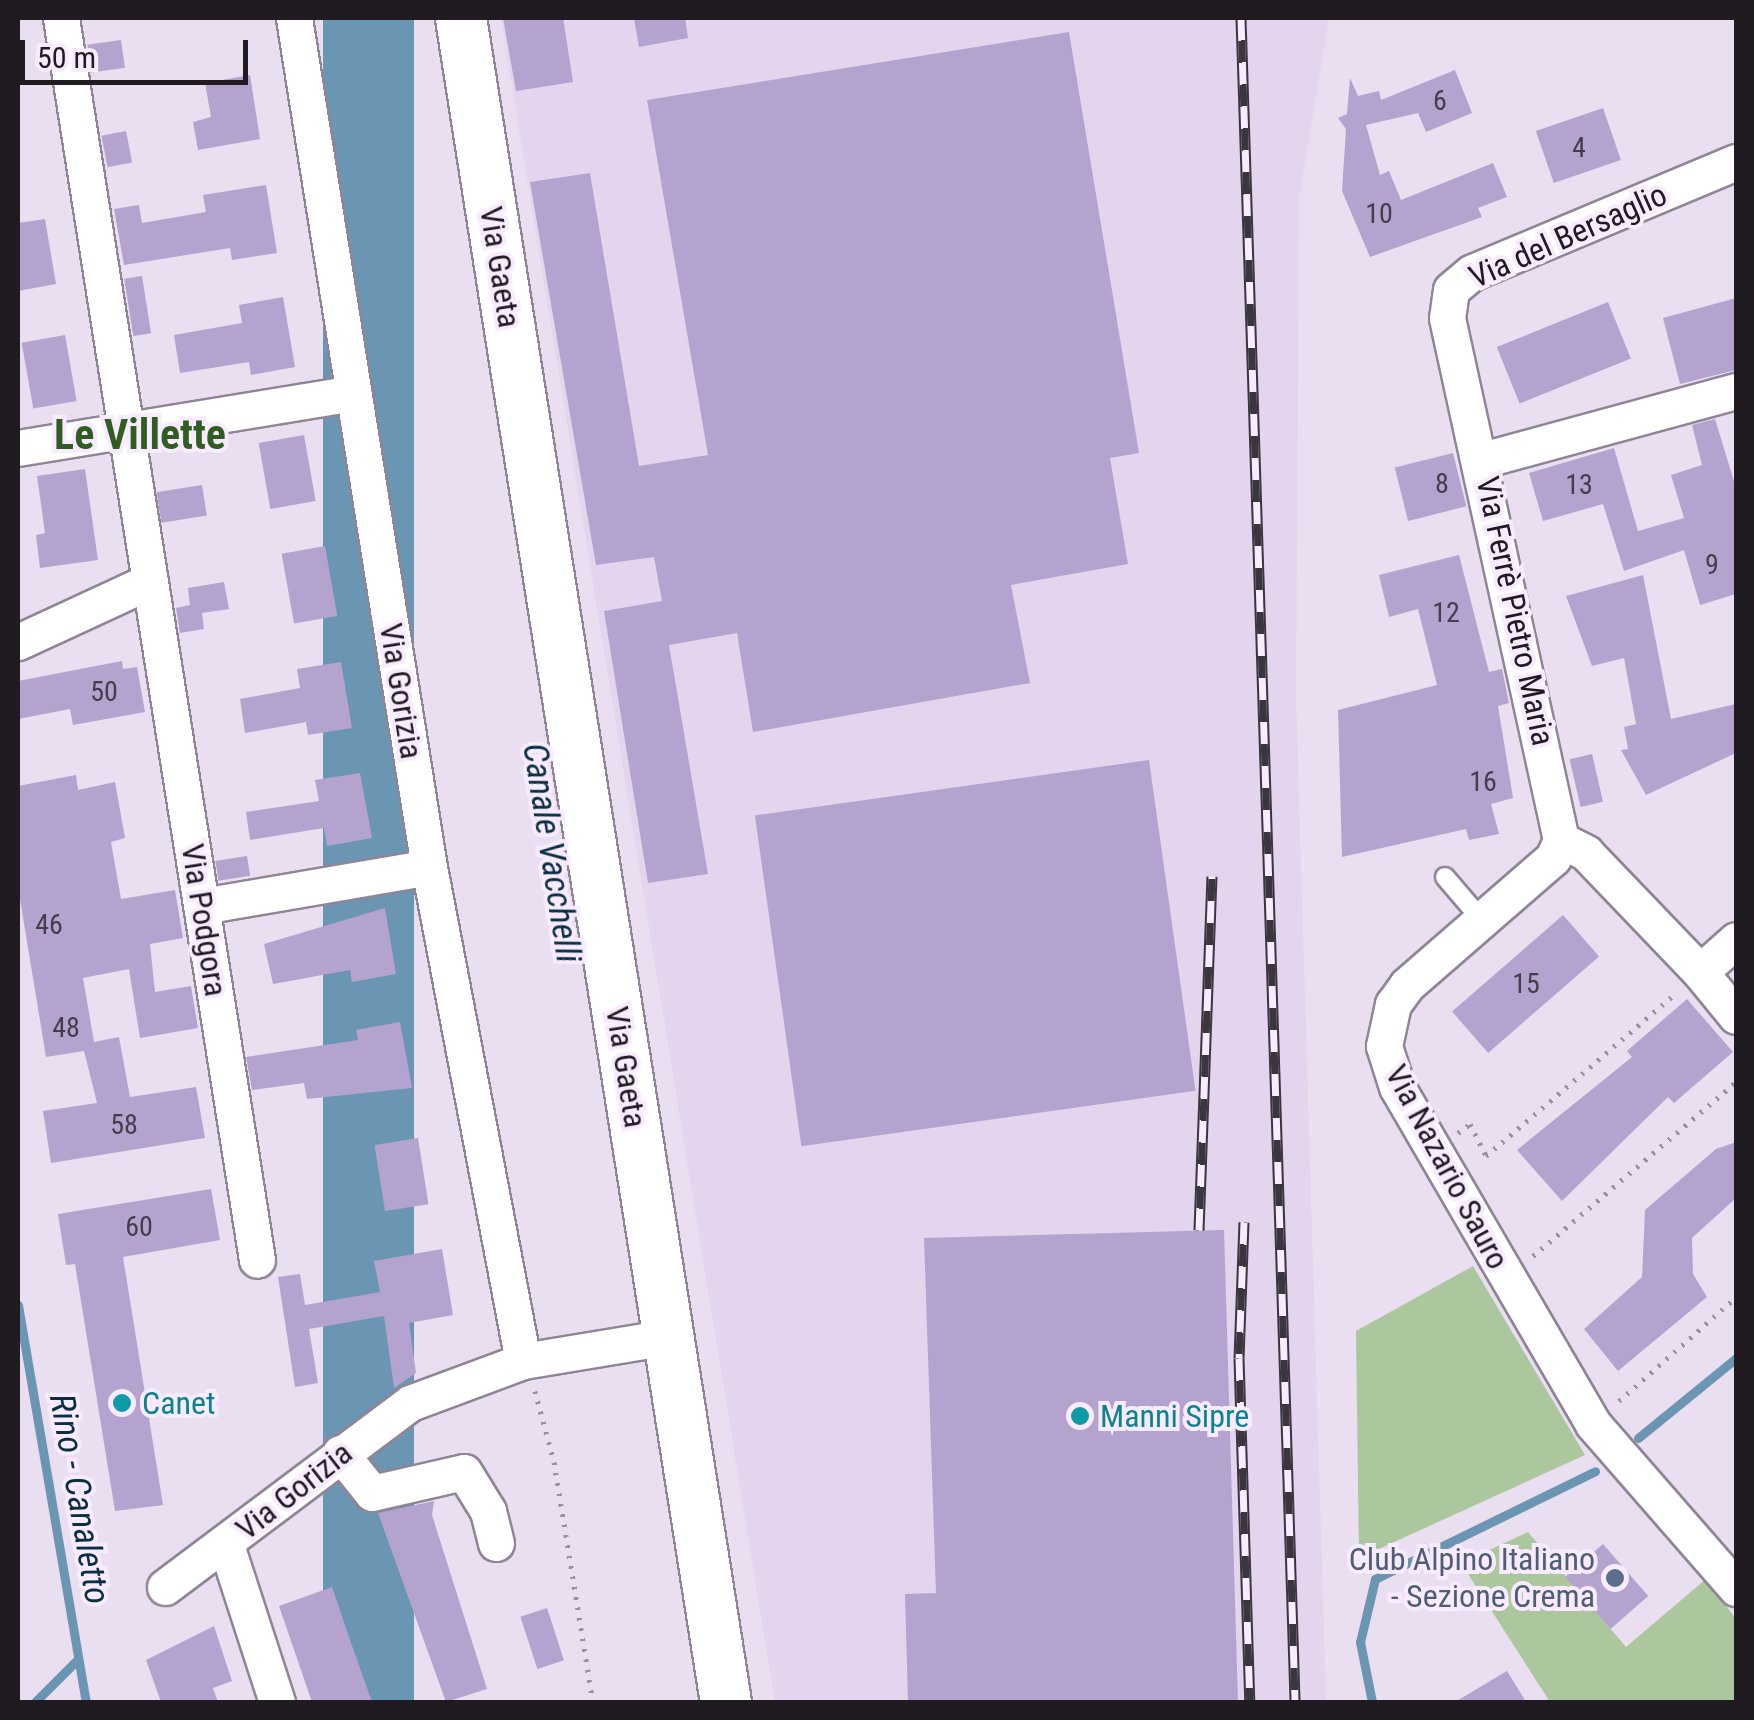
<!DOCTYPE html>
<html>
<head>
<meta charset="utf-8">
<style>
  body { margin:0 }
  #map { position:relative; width:1754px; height:1720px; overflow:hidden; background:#eadef1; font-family:"Roboto Condensed",sans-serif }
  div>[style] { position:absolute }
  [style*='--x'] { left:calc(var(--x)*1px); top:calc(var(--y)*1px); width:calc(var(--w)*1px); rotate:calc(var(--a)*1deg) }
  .built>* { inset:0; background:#e4d4ee }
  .green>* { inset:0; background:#acc69e }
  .water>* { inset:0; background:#6a96b4; transform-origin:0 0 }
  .stream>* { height:9px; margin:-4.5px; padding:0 4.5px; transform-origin:4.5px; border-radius:4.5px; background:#6a96b4 }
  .building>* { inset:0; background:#b4a3cf; transform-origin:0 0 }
  .path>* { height:5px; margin-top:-2.5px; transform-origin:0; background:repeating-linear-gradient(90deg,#9a919f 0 2.5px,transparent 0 10.5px) }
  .roads { filter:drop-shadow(2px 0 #908597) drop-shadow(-2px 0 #908597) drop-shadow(0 2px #908597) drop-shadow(0 -2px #908597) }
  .service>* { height:18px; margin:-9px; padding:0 9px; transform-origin:9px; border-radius:9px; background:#fff }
  .minor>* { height:35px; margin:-17.5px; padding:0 17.5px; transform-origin:17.5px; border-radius:17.5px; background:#fff }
  .secondary>* { height:50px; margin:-25px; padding:0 25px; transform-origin:25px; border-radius:25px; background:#fff }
  .rail>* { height:11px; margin-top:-5.5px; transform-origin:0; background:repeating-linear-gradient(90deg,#f8ebff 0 22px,#3b363e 0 44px); box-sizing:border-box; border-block:2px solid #3b363e }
  .dots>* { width:28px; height:28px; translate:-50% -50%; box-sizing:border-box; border:5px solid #f8ebff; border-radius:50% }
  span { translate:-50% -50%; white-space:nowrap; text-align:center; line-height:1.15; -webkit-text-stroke:8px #f8ebff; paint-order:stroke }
  .number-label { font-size:28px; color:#443d4c }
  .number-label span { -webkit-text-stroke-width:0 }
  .street-label { font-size:32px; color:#1f1b21 }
  .culture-label { font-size:32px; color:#0d838f }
  .left { translate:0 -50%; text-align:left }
  .service-label { font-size:32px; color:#4e5e75 }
  .right { translate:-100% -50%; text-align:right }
  .water-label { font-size:35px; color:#092f44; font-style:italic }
  .district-label { font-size:42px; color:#315c22; font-weight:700 }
  .frame { position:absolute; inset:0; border:20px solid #1f1b21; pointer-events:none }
  .scale { position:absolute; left:20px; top:40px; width:228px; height:45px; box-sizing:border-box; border:5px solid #1f1b21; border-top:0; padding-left:12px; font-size:30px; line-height:35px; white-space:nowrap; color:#1f1b21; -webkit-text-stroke:8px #f8ebff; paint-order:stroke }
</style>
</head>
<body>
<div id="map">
  <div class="built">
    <i style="clip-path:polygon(501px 18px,1329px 18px,1299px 198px,1296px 696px,1326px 1702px,775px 1702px)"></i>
  </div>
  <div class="green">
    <i style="clip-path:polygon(1473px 1266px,1585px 1455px,1359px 1558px,1356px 1331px)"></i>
    <i style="clip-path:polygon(1528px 1532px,1626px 1647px,1706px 1579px,1736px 1619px,1736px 1702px,1550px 1702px,1461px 1563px)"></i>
  </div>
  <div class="water">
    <i style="left:323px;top:18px;width:91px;height:1707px"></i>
  </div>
  <div class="stream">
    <i style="--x:18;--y:1305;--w:403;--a:80.3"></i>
    <i style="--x:1638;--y:1438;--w:127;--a:-39.2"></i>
    <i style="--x:35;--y:1702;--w:58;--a:-45"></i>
    <i style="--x:1372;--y:1702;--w:61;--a:-101.3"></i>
    <i style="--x:1360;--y:1642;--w:65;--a:-76.6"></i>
    <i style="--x:1375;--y:1579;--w:245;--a:-26.1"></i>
  </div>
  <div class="building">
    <i style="clip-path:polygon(503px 18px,563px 18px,573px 82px,516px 91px)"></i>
    <i style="clip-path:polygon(634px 18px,685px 18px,688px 38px,639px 47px)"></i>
    <i style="clip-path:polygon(1069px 32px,1139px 453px,1110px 458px,1128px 564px,1011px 585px,1030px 683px,753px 732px,737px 633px,669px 645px,708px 874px,648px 883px,604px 611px,662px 601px,654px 557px,596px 565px,530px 182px,590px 173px,639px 466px,708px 455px,647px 100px)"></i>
    <i style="left:121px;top:40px;width:28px;height:34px;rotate:82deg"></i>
    <i style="clip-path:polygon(1455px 70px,1472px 113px,1426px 132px,1418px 113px,1366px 125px,1380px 175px,1389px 171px,1401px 200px,1493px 163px,1507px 197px,1478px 208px,1482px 217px,1370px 257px,1342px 191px,1346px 129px,1338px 118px,1347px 114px,1350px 78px,1358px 96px,1379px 91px,1381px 100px)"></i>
    <i style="clip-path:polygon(250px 75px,260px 139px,198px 150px,193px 122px,211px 117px,205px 83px)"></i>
    <i style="left:1603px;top:108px;width:55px;height:71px;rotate:71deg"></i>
    <i style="left:126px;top:131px;width:32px;height:25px;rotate:79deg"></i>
    <i style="clip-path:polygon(266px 185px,277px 253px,232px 260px,230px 248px,124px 265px,114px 209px,139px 205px,142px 223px,206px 212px,203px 195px)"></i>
    <i style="clip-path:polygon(45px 219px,56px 284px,18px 291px,18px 223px)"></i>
    <i style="left:142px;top:276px;width:58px;height:18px;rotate:81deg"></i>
    <i style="clip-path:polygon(283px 297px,295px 367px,251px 375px,249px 362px,180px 373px,174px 335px,242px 323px,239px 305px)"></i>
    <i style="clip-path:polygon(1736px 298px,1736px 370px,1680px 384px,1663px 318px)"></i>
    <i style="left:1608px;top:302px;width:61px;height:120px;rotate:68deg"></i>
    <i style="left:65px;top:335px;width:67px;height:44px;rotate:80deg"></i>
    <i style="clip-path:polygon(1715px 419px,1736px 488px,1736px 594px,1700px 605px,1684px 550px,1624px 571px,1603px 504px,1543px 521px,1529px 473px,1614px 448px,1638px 531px,1684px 518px,1671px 475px,1702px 465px,1692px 425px)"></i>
    <i style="left:304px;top:435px;width:67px;height:46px;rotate:80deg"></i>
    <i style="left:1453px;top:453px;width:55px;height:60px;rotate:76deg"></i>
    <i style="clip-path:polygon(85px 469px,98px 560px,40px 568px,36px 535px,45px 533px,37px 476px)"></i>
    <i style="left:202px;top:485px;width:31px;height:46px;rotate:81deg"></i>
    <i style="left:325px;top:546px;width:71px;height:44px;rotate:80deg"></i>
    <i style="clip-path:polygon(1459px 555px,1489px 672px,1502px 669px,1509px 703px,1498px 706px,1513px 798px,1491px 804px,1499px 834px,1469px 840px,1466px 829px,1342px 857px,1338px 710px,1437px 685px,1418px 609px,1389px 617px,1379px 575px)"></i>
    <i style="clip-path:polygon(1643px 575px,1671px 719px,1736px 704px,1736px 753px,1646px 795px,1621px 750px,1628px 749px,1624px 727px,1636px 724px,1624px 658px,1592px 666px,1566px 596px)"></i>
    <i style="clip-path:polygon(224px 582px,229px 609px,202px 613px,204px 629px,180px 633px,176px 608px,190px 605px,188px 588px)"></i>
    <i style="clip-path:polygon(122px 661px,123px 669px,137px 667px,145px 712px,73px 725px,70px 709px,18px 719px,18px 681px)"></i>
    <i style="clip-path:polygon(341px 662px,352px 728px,308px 735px,306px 722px,245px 733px,240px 699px,300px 688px,297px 669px)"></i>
    <i style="left:1592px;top:754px;width:49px;height:23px;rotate:77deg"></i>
    <i style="left:1149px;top:760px;width:334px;height:398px;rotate:82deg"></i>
    <i style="clip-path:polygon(360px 773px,372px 838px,327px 846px,324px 828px,250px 840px,246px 812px,319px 801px,315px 780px)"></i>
    <i style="clip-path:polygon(76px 775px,78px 790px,115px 782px,125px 838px,111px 842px,121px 899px,175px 890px,183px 938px,150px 944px,155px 992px,191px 986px,198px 1028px,140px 1038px,129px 969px,83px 978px,94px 1042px,119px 1037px,130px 1097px,196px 1087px,205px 1138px,51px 1163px,43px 1111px,97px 1103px,84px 1051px,46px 1057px,18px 887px,18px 786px)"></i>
    <i style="left:247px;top:856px;width:20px;height:32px;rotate:81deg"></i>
    <i style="clip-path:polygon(385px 908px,396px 974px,352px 982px,350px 970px,273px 984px,264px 944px)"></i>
    <i style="left:1563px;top:915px;width:55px;height:147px;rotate:49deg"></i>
    <i style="clip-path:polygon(1687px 999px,1733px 1052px,1674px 1103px,1668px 1097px,1562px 1201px,1517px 1150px,1632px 1057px,1627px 1051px)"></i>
    <i style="clip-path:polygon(400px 1022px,412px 1088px,307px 1099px,304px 1083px,252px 1090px,246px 1057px,358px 1040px,356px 1030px)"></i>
    <i style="left:418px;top:1138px;width:67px;height:44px;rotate:81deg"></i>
    <i style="clip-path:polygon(1736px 1142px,1736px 1198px,1692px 1238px,1693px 1274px,1707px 1297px,1618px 1371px,1584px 1329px,1642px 1277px,1645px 1210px,1716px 1149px)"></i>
    <i style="clip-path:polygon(211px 1189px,220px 1240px,123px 1257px,163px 1505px,115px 1511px,75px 1264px,66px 1265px,58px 1214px)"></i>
    <i style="clip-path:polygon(1224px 1230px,1238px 1702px,908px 1702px,905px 1594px,936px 1593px,924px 1238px)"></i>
    <i style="clip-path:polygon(442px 1249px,453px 1315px,409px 1323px,416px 1373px,394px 1388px,384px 1316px,309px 1329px,318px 1383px,295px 1387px,278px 1277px,300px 1274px,305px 1305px,380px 1292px,374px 1261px)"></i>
    <i style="clip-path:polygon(434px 1501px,432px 1515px,487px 1689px,446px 1702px,378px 1513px)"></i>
    <i style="left:1603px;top:1544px;width:69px;height:50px;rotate:49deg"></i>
    <i style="clip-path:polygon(332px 1587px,350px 1640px,372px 1702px,312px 1702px,303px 1676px,279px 1606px)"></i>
    <i style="left:547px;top:1608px;width:55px;height:28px;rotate:72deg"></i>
    <i style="clip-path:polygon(214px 1626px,232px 1681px,213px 1688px,218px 1702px,161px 1702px,146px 1660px)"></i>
    <i style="clip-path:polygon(1507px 1671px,1526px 1702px,1455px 1702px)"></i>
  </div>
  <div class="path">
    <i style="--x:1458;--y:1133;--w:15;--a:-37"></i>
    <i style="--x:1470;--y:1124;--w:36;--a:63"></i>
    <i style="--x:1486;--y:1156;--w:249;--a:-40.6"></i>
    <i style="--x:1533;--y:1256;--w:267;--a:-40.6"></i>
    <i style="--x:535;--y:1391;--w:73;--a:75"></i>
    <i style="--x:554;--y:1462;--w:243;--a:80.8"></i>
    <i style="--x:1619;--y:1401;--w:157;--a:-41.6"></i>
  </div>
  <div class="roads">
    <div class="service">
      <i style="--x:1445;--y:877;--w:55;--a:49.4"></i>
    </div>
    <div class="minor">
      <i style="--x:61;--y:18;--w:1257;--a:81.03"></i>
      <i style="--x:294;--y:18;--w:860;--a:80.97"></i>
      <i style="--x:429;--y:867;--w:503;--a:79.23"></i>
      <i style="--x:1736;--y:162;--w:287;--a:157.3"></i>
      <i style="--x:1471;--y:273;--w:26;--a:140"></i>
      <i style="--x:1451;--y:290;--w:28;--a:98"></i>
      <i style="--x:1447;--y:318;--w:534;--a:77.68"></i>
      <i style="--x:1561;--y:840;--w:20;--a:114"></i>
      <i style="--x:1553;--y:858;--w:194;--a:139"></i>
      <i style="--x:1407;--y:985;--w:24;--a:126"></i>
      <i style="--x:1393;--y:1004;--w:43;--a:102.1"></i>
      <i style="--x:1384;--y:1046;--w:43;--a:72.4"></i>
      <i style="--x:1397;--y:1087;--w:390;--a:59.8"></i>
      <i style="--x:1593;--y:1424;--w:218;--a:48.9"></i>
      <i style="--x:18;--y:448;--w:340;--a:-9.3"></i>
      <i style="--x:1482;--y:460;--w:263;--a:-15.2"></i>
      <i style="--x:18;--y:642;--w:145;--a:-24.8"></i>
      <i style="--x:1561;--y:840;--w:28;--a:27"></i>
      <i style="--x:1586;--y:853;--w:165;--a:46.2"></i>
      <i style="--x:1700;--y:972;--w:48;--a:-41.6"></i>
      <i style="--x:202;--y:906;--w:230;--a:-9.7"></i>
      <i style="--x:1700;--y:972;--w:57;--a:50.7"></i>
      <i style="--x:340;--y:1453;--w:51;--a:51.3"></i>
      <i style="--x:372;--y:1493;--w:94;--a:-12.9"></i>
      <i style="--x:464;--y:1472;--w:46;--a:58.4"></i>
      <i style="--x:488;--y:1511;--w:33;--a:76"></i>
      <i style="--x:226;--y:1545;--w:165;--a:72"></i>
      <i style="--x:165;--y:1587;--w:306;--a:-36.9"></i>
      <i style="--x:410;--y:1403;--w:121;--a:-20.4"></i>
      <i style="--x:523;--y:1361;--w:147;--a:-9.4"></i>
    </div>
    <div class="secondary">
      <i style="--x:461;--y:18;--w:1705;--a:81.06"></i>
    </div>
  </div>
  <div class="rail">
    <i style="--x:1241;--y:18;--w:1685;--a:88.16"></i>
    <i style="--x:1244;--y:1222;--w:136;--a:92.1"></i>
    <i style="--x:1239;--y:1358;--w:344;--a:88.2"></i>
    <i style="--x:1199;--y:1230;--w:354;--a:-87.9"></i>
  </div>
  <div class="dots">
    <i style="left:122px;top:1403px;background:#0f9aa8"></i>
    <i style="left:1080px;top:1416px;background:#0f9aa8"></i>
    <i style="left:1615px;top:1578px;background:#5c6f8a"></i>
  </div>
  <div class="number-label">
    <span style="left:1440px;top:101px">6</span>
    <span style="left:1579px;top:148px">4</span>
    <span style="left:1379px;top:214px">10</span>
    <span style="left:1442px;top:484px">8</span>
    <span style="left:1579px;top:485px">13</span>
    <span style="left:1712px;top:565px">9</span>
    <span style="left:1446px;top:613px">12</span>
    <span style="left:104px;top:692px">50</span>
    <span style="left:1483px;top:782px">16</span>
    <span style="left:49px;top:925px">46</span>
    <span style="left:1526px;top:984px">15</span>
    <span style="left:66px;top:1028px">48</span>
    <span style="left:124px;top:1125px">58</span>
    <span style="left:139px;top:1227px">60</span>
  </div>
  <div class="street-label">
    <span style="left:1568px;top:236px;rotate:-24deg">Via del Bersaglio</span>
    <span style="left:500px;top:267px;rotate:81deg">Via Gaeta</span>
    <span style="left:1515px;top:611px;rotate:78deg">Via Ferrè Pietro Maria</span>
    <span style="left:401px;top:691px;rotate:81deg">Via Gorizia</span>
    <span style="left:204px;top:920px;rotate:81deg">Via Podgora</span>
    <span style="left:626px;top:1067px;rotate:81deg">Via Gaeta</span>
    <span style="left:1447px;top:1167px;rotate:62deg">Via Nazario Sauro</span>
    <span style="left:294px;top:1491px;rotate:-38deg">Via Gorizia</span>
  </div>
  <div class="culture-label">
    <span class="left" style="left:142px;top:1403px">Canet</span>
    <span class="left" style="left:1100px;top:1416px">Manni Sipre</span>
  </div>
  <div class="service-label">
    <span class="right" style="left:1595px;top:1578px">Club Alpino Italiano<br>- Sezione Crema</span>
  </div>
  <div class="water-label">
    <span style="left:551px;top:853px;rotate:81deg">Canale Vacchelli</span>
    <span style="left:79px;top:1499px;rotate:80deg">Rino - Canaletto</span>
  </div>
  <div class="district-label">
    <span style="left:140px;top:435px">Le Villette</span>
  </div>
  <div class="frame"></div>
  <div class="scale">50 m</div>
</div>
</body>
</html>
